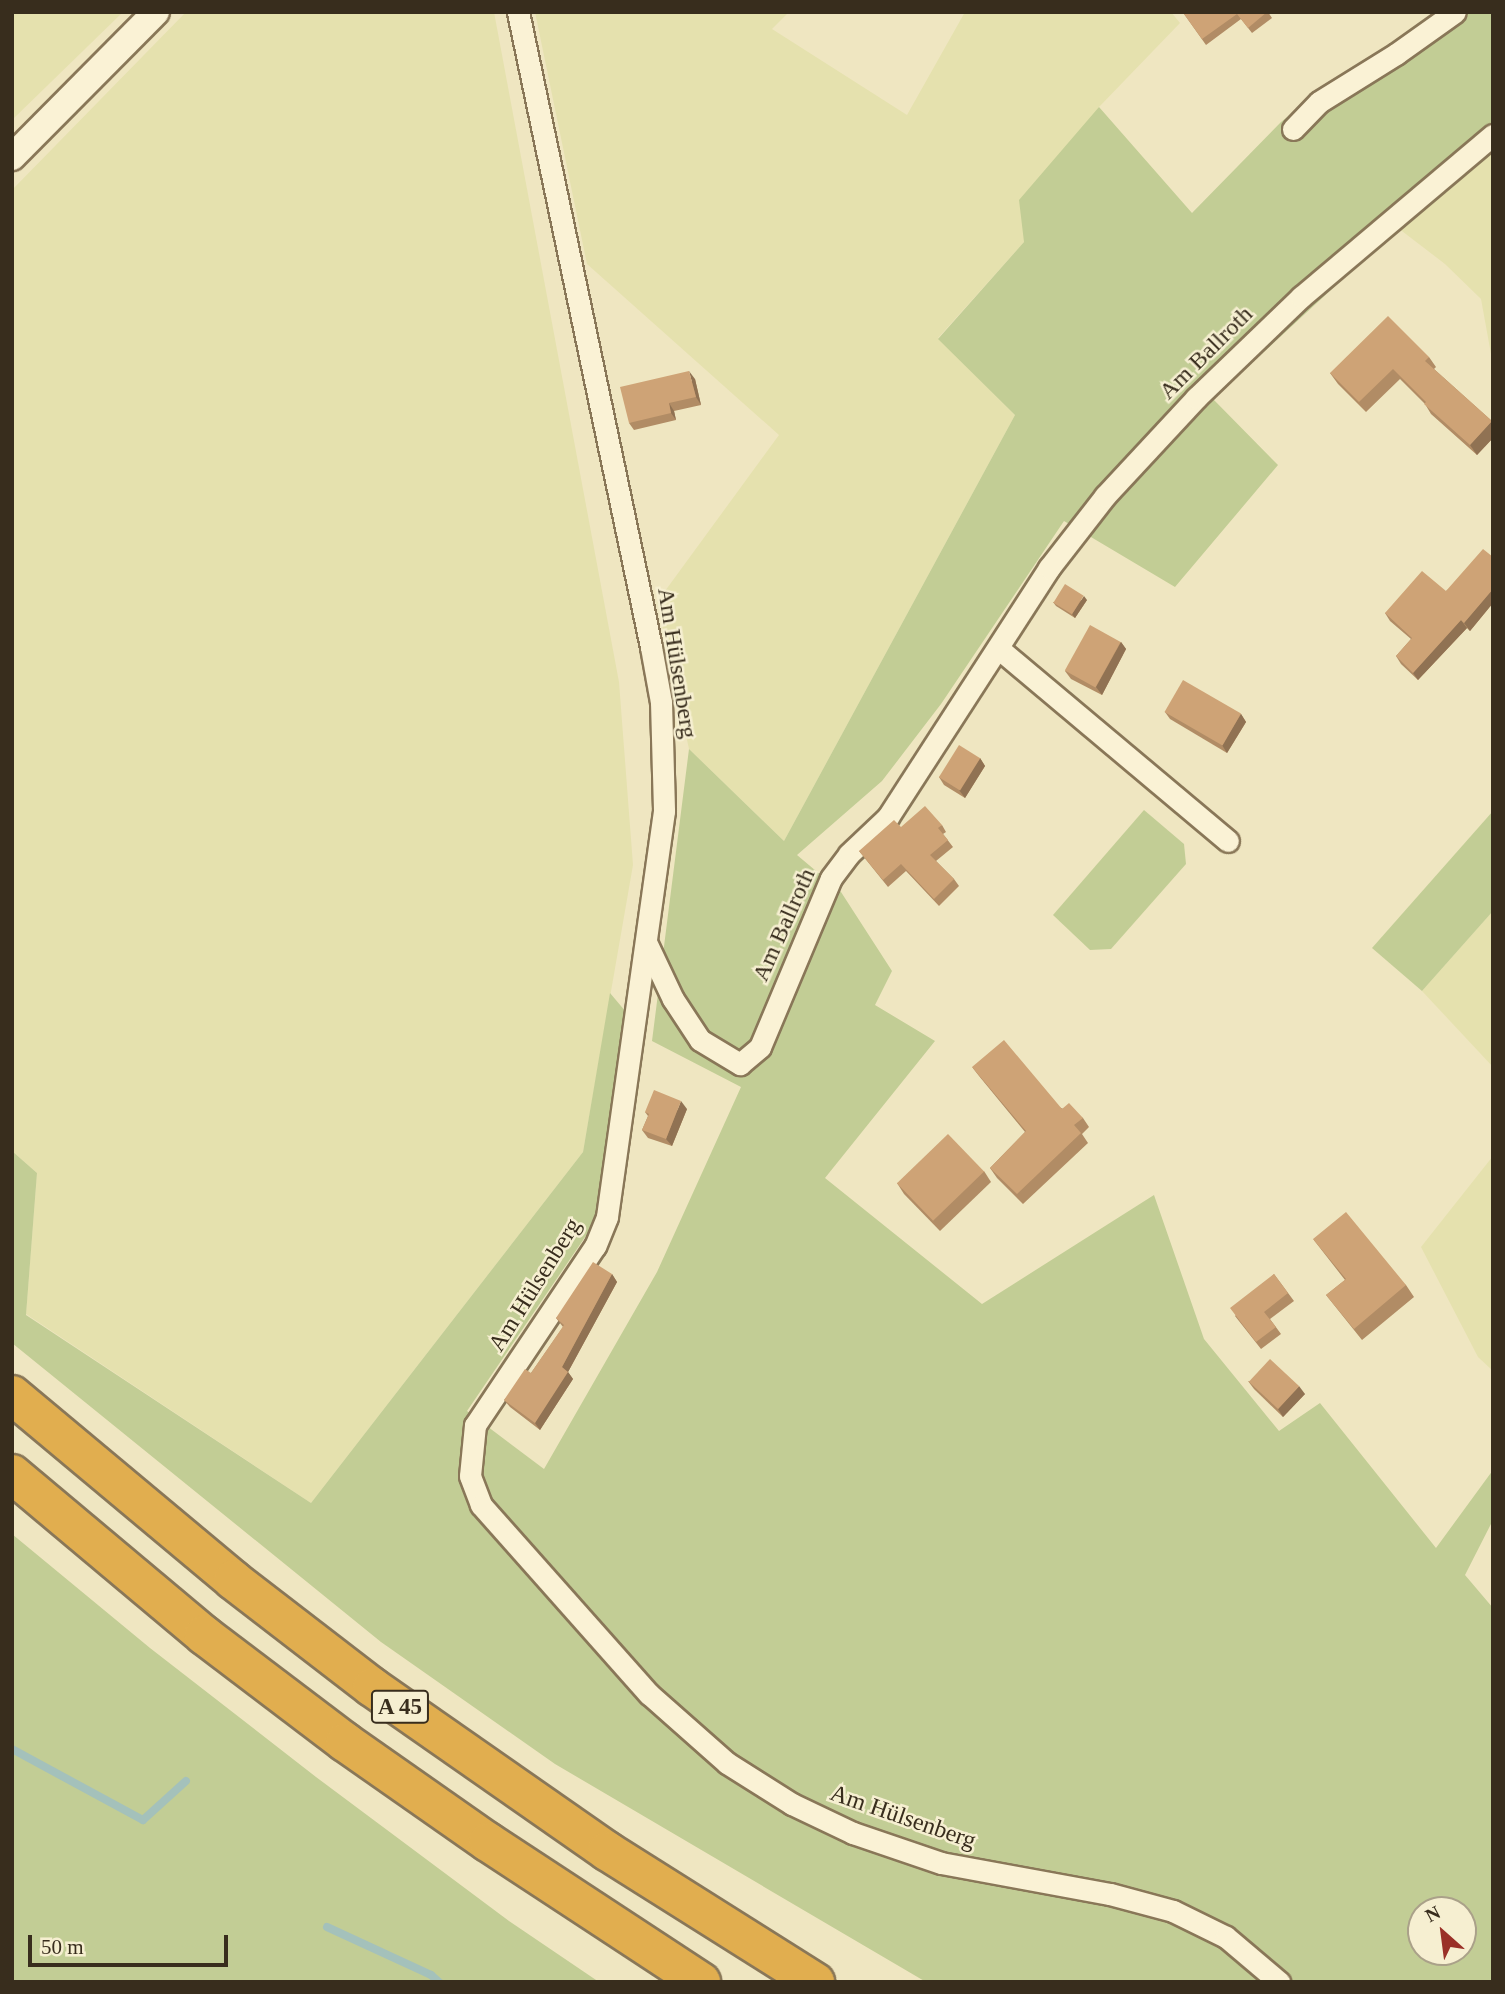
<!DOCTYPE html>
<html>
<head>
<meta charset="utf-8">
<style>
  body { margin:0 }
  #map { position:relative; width:1505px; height:1994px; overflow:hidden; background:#efe6c1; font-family:"Times New Roman",serif }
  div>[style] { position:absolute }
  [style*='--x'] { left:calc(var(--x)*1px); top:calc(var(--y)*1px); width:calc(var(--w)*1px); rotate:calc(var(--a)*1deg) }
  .farmland>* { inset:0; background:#e5e1ae }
  .green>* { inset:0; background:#c2cd95 }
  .stream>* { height:8px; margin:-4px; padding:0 4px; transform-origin:4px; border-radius:4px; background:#a4c1bb }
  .roads { filter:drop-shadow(2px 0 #897758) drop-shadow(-2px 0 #897758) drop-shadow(0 2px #897758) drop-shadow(0 -2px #897758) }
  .minor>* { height:21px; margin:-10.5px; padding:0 10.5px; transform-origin:10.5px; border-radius:10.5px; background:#faf2d5 }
  .tertiary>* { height:26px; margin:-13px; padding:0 13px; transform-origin:13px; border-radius:13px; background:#faf2d5 }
  .motorway>* { height:38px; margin:-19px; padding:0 19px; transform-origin:19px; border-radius:19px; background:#e1ae4f }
  .wall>* { inset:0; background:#b18c65 }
  .shaded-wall>* { inset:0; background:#907253 }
  .building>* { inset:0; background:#cea376; transform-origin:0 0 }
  span { translate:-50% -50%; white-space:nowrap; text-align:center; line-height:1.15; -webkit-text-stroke:5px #f6efd1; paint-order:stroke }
  .shield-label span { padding:2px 5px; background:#f6efd1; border:2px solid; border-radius:5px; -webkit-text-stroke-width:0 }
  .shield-label { font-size:23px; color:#382d1d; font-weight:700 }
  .street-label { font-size:24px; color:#382d1d }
  .frame { position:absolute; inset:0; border:14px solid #382d1d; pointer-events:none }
  .north { position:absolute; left:1407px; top:1896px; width:70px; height:70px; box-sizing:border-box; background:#f6efd1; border:2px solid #aaa189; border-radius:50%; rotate:332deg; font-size:19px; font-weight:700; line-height:28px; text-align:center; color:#382d1d }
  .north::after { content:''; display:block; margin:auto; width:24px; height:32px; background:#9a3027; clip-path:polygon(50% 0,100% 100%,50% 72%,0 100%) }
  .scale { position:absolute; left:28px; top:1935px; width:200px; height:32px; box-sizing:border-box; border:4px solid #382d1d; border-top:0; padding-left:9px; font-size:21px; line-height:24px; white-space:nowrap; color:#382d1d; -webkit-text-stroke:5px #f6efd1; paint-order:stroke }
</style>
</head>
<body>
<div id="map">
  <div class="farmland">
    <i style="clip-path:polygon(12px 12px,123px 12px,12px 120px)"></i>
    <i style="clip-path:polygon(186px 12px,494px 12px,619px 682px,633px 865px,583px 1152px,311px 1503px,26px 1314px,37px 1173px,12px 1151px,12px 190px)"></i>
    <i style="clip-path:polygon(535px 12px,789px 12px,772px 29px,907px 115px,965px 12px,1171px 12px,1180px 23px,1099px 107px,1024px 242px,938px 338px,1015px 415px,784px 841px,689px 749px,657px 602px,779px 435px,587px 264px)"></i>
    <i style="clip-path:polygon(1493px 153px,1493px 365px,1481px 299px,1445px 264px,1398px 228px)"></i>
    <i style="clip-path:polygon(1493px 911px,1493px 1067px,1422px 991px)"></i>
    <i style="clip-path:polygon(1493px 1156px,1493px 1371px,1478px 1357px,1421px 1247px)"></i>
  </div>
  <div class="green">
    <i style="clip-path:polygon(evenodd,1434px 12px,1493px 12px,1493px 153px,1398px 228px,1213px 399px,1278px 465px,1175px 587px,1064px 521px,941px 704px,882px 781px,797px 855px,841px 892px,892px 971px,875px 1005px,935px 1041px,825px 1178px,982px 1304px,1154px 1195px,1204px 1339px,1279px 1431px,1320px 1403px,1436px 1548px,1493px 1470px,1493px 1520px,1465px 1575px,1493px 1608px,1493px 1982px,926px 1982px,555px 1764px,381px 1642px,12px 1343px,12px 1151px,37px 1173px,26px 1315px,311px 1503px,583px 1152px,610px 993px,626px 1012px,600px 1215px,467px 1411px,544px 1469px,657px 1272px,741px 1087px,652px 1041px,689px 749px,784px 841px,1015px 415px,938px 339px,1024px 242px,1019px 200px,1099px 107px,1192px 213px,1281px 122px,1328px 85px,1427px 24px,1434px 12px,1421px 1910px,1463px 1910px,1463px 1952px,1421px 1952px,1421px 1910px)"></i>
    <i style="clip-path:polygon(1144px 810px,1184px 844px,1186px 864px,1111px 949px,1090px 950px,1053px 915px)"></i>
    <i style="clip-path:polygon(1493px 811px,1493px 911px,1422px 991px,1372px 948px)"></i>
    <i style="clip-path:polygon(12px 1534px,150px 1648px,316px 1777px,509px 1921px,599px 1982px,12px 1982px)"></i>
  </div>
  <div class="stream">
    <i style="--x:12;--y:1749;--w:149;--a:28.5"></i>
    <i style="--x:143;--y:1820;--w:58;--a:-42.2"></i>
    <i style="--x:327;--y:1927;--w:115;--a:24.8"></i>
    <i style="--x:431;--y:1975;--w:11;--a:41"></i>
  </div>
  <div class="roads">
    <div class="minor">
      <i style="--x:518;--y:12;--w:649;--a:78.17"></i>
      <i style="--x:651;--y:647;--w:56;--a:79.7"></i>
      <i style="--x:661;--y:702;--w:109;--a:88.4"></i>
      <i style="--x:664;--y:811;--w:410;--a:98"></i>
      <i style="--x:607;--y:1217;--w:31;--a:112"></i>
      <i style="--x:595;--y:1246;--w:216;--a:123.8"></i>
      <i style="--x:475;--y:1425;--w:51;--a:95.6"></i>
      <i style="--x:470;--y:1476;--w:31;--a:69"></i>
      <i style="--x:481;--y:1505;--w:253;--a:48.4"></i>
      <i style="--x:649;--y:1694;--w:104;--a:41.5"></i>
      <i style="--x:727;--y:1763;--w:77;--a:32.2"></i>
      <i style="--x:792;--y:1804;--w:68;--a:25.4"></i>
      <i style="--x:853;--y:1833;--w:93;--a:18.8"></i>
      <i style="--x:941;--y:1863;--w:172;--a:10.4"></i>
      <i style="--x:1110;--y:1894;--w:65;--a:15.1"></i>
      <i style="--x:1173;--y:1911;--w:59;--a:26.1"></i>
      <i style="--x:1226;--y:1937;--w:70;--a:40.3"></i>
      <i style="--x:1293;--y:129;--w:37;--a:-46"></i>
      <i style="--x:1319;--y:102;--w:91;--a:-31.9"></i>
      <i style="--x:1396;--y:54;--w:72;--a:-35.4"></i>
      <i style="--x:998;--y:648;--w:300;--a:40"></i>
      <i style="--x:646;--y:942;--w:63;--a:64.7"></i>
      <i style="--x:673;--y:999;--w:49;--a:56.6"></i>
      <i style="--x:700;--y:1040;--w:47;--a:31"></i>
      <i style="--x:740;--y:1064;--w:26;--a:-40"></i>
      <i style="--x:760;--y:1047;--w:183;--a:-67.2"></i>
      <i style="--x:831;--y:878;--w:30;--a:-53"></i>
      <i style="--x:849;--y:854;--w:54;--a:-43.5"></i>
      <i style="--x:888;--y:817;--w:297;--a:-57.1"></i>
      <i style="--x:1049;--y:568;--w:91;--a:-52.1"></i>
      <i style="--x:1105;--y:496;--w:134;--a:-47.1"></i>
      <i style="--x:1196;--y:398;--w:146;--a:-43.9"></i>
      <i style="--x:1301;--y:297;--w:251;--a:-40.2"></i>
    </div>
    <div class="tertiary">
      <i style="--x:12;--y:157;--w:204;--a:-45.2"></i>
    </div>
    <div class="motorway">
      <i style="--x:12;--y:1395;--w:288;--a:39.9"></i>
      <i style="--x:233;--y:1580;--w:175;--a:37.6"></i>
      <i style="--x:372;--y:1687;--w:287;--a:34.9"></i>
      <i style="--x:607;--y:1851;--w:246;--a:32.2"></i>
      <i style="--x:12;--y:1474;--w:251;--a:40"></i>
      <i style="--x:204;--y:1635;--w:177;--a:37.2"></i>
      <i style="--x:345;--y:1742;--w:174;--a:35"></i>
      <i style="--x:488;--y:1842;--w:255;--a:33.3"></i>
    </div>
  </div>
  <div class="wall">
    <i style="clip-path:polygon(1186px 12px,1268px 12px,1272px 18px,1252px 33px,1241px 19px,1206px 45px,1184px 14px)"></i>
    <i style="clip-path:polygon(1429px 357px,1436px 367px,1434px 369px,1493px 422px,1493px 438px,1477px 455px,1431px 414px,1425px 404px,1400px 379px,1366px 412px,1338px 384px,1330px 373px)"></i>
    <i style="clip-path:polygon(695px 379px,701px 405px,674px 411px,676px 420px,634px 430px,629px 423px)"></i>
    <i style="clip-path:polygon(1493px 557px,1493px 603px,1470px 631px,1467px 628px,1418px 680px,1401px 664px,1396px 656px,1411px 639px,1390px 621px,1385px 613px,1446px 591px)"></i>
    <i style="clip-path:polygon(1087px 600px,1075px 618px,1056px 606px,1053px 602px)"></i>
    <i style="clip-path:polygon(1121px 642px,1126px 649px,1102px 695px,1071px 679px,1065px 671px)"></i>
    <i style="clip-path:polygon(1165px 712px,1241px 714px,1246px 722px,1227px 753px,1170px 719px)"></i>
    <i style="clip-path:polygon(980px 758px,985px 766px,965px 798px,944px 785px,939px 777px)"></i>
    <i style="clip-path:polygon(942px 825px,946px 832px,943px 834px,953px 847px,936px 861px,954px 879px,959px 886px,939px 906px,906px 871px,888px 887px,859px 851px)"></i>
    <i style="clip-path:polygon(972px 1067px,1083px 1118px,1089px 1127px,1082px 1134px,1088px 1143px,1023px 1204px,997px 1178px,990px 1168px,1025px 1132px,979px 1076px)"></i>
    <i style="clip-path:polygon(687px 1109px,672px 1146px,648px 1138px,642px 1130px,648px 1116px,645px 1112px)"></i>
    <i style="clip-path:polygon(984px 1171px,991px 1182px,940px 1231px,904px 1194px,897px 1183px)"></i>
    <i style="clip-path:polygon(1313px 1239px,1406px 1285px,1414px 1297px,1362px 1340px,1326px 1295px,1345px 1280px)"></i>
    <i style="clip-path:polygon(612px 1274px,617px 1282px,568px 1372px,573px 1379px,540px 1430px,510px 1407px,504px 1400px,531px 1373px,563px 1327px,556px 1318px)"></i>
    <i style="clip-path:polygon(1274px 1274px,1294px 1301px,1270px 1319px,1281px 1334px,1261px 1349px,1235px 1316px)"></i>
    <i style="clip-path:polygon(1248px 1381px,1305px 1394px,1283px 1417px,1254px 1389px)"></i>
  </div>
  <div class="shaded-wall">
    <i style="clip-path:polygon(689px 371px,695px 379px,701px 405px,696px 397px)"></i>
    <i style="clip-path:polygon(669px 403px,674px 411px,676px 420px,671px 413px)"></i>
    <i style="clip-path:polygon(1492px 421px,1493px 438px,1477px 455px,1470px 445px)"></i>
    <i style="clip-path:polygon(1493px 589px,1493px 603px,1470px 631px,1464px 623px)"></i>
    <i style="clip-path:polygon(1084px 596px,1087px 600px,1075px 618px,1072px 614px)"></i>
    <i style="clip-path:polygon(1461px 620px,1467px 628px,1418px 680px,1413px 673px)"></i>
    <i style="clip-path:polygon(1121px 642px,1126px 649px,1102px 695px,1096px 687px)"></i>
    <i style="clip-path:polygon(1241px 714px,1246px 722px,1227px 753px,1222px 745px)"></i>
    <i style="clip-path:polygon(980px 758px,985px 766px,965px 798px,959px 790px)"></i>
    <i style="clip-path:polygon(681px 1101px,687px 1109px,672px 1146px,666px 1139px)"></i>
    <i style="clip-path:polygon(612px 1274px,617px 1282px,568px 1372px,573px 1379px,540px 1430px,535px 1423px,562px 1367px)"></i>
    <i style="clip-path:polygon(1299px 1386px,1305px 1394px,1283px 1417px,1278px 1409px)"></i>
  </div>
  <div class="building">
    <i style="clip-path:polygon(1186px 12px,1267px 12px,1248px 28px,1237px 14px,1202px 39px,1184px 14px)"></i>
    <i style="clip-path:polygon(1388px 316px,1429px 357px,1425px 361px,1492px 421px,1470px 445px,1424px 404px,1426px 402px,1393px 369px,1359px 402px,1330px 373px)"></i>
    <i style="clip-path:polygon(689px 371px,696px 397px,669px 403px,671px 413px,629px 423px,620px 387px)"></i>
    <i style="clip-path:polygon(1483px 549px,1493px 557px,1493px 589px,1464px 623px,1461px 620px,1413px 673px,1396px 656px,1412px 638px,1385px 613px,1422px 571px,1446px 591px)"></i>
    <i style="left:1065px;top:584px;width:22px;height:22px;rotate:32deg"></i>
    <i style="left:1090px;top:625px;width:35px;height:52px;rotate:29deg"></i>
    <i style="left:1183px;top:680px;width:67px;height:37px;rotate:30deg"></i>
    <i style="left:959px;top:745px;width:25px;height:38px;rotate:32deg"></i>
    <i style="clip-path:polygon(925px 806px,942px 825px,938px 828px,948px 840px,930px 855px,954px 879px,934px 899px,901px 864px,883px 880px,859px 851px,894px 820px,901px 827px)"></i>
    <i style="clip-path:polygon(1004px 1040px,1062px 1109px,1069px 1103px,1083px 1118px,1074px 1125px,1081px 1133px,1017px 1194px,990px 1168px,1026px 1131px,972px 1067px)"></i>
    <i style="clip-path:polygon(654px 1090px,681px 1101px,666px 1139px,642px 1130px,649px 1114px,645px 1112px)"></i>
    <i style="left:948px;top:1134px;width:52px;height:71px;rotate:46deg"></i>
    <i style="clip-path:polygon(1346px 1212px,1406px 1285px,1354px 1329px,1326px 1295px,1346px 1279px,1313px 1239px)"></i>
    <i style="clip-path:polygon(593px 1262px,612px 1274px,562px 1367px,568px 1372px,535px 1423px,504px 1400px,525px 1369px,531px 1373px,564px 1325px,556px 1318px)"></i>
    <i style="clip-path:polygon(1274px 1274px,1288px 1293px,1264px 1312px,1276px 1327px,1256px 1342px,1230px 1308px)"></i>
    <i style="left:1270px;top:1359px;width:40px;height:31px;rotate:43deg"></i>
  </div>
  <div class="shield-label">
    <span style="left:400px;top:1707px">A 45</span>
  </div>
  <div class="street-label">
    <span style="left:1206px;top:353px;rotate:-45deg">Am Ballroth</span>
    <span style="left:677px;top:663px;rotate:81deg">Am Hülsenberg</span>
    <span style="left:784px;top:925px;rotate:-66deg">Am Ballroth</span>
    <span style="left:535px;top:1285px;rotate:-58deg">Am Hülsenberg</span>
    <span style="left:903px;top:1817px;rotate:19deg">Am Hülsenberg</span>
  </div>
  <div class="frame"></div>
  <div class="north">N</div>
  <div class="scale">50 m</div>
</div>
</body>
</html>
